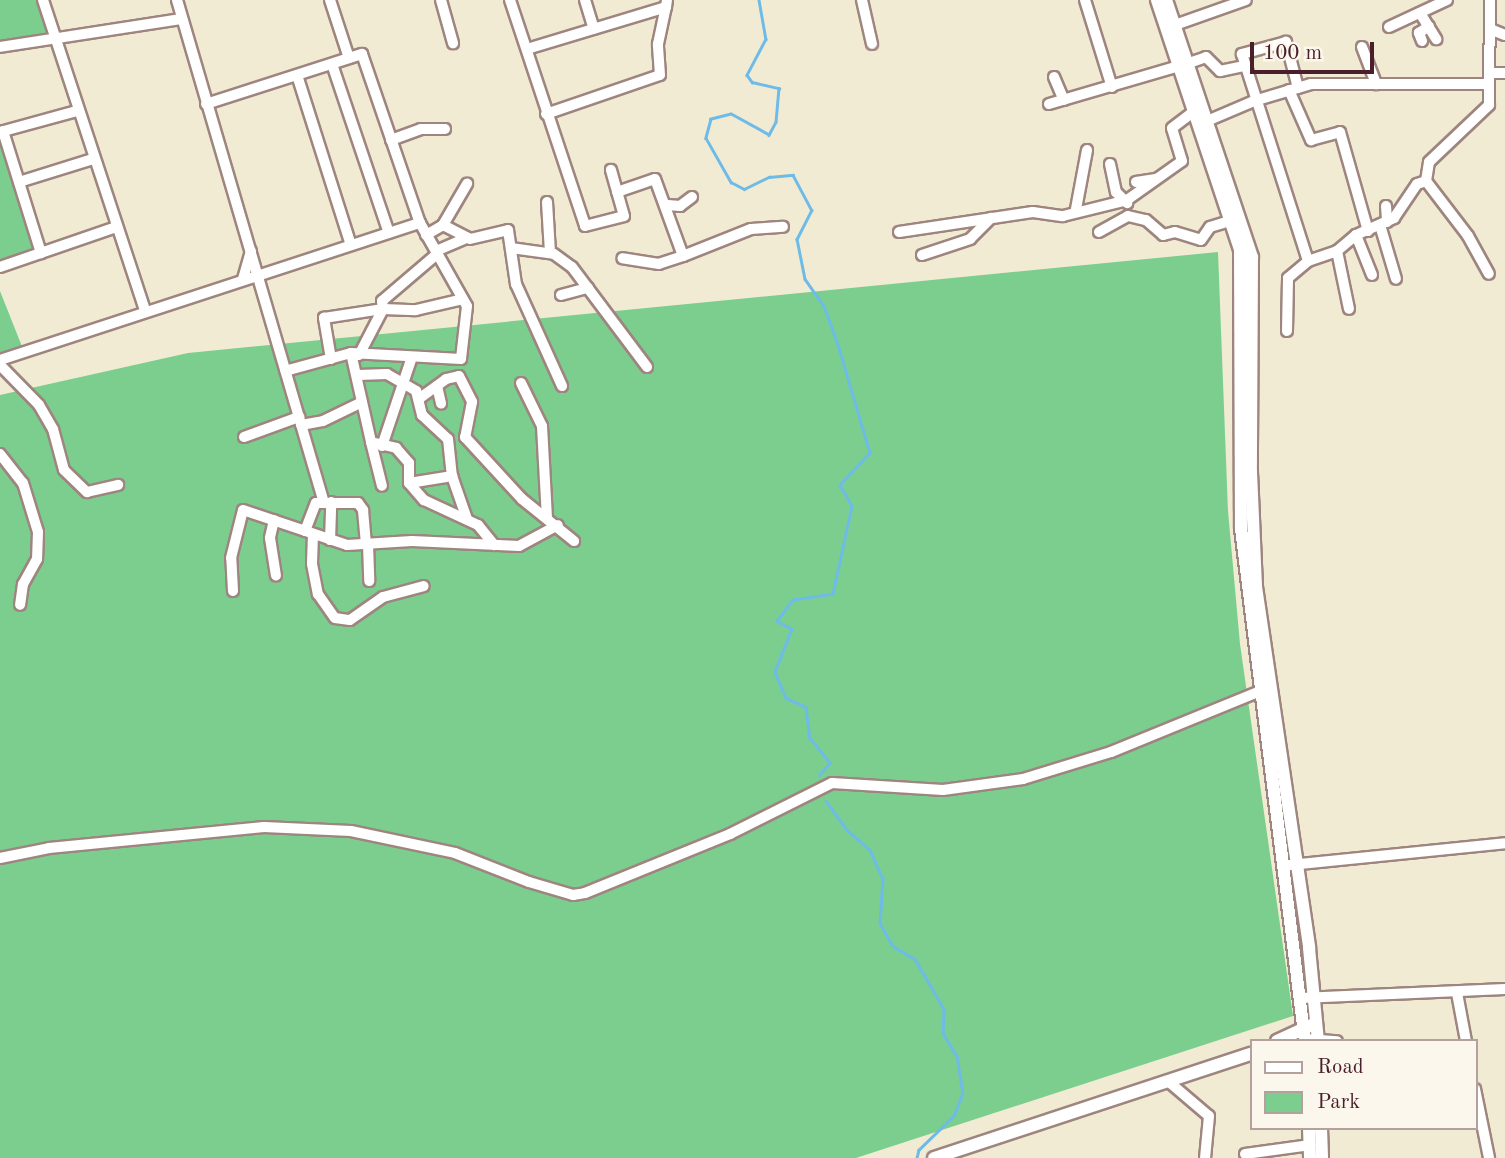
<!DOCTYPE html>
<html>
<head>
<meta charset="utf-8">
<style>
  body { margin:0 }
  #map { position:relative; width:1505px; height:1158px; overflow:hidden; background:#f2ebd3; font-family:"Old Standard TT",serif }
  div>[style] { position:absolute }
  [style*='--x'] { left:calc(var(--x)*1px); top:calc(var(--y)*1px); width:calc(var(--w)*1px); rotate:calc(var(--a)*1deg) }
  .green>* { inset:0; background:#7cce8f }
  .stream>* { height:2.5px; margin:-1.25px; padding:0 1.25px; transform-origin:1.25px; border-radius:1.25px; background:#6ebbe8 }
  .roads { filter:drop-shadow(2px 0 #9e857f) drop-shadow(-2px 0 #9e857f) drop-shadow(0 2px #9e857f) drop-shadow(0 -2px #9e857f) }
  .minor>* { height:10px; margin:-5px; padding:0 5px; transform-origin:5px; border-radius:5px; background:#fff }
  .tertiary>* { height:12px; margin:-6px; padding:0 6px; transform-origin:6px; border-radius:6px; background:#fff }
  span { translate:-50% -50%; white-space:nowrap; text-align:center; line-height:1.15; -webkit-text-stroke:5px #fbf7ec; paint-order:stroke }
  .legend { position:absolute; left:1250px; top:1039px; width:228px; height:91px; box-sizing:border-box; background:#fbf7ec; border:2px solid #b4a19f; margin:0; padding:9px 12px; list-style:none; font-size:21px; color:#4a1f2b }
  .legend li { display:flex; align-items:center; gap:14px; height:35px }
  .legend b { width:35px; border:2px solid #b4a19f }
  .scale { position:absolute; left:1250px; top:42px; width:124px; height:32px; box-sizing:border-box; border:4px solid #4a1f2b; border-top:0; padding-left:9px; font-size:21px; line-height:24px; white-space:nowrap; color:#4a1f2b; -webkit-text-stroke:5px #fbf7ec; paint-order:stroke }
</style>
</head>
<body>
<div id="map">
  <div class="green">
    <i style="clip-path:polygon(0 0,40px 0,50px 35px,0 44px)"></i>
    <i style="clip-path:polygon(0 137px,39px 251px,0 264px)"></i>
    <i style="clip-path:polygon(1218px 252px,1228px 511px,1240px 644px,1293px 1016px,856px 1158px,0 1158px,0 395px,188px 353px)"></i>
    <i style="clip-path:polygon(0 291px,23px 349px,0 356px)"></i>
  </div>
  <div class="stream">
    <i style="--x:759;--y:0;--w:40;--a:80"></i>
    <i style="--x:766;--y:39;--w:41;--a:117.8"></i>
    <i style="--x:747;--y:75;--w:9;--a:54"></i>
    <i style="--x:752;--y:82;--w:28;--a:13"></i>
    <i style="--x:779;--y:88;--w:34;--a:95"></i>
    <i style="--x:776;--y:122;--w:15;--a:118"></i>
    <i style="--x:769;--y:135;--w:43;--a:-151.1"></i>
    <i style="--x:731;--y:114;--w:21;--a:166"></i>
    <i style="--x:711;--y:119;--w:20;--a:105"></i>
    <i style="--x:706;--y:138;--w:51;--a:60.4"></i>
    <i style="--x:731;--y:182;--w:15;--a:28"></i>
    <i style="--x:744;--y:189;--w:28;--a:-26"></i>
    <i style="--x:769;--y:177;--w:24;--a:-5"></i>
    <i style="--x:793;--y:175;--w:40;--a:62"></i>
    <i style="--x:812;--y:210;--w:33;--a:117"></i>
    <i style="--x:797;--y:239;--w:41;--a:78.7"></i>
    <i style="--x:805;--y:279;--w:33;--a:55"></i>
    <i style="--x:824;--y:306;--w:37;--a:70"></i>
    <i style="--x:837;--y:341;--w:117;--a:73.6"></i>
    <i style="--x:870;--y:453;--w:44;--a:133.2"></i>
    <i style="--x:840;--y:485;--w:24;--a:60"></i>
    <i style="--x:852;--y:506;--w:90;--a:102.2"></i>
    <i style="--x:833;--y:594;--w:40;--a:171.5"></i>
    <i style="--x:793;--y:600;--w:26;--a:127"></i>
    <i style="--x:777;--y:621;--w:17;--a:28"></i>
    <i style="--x:792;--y:629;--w:46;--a:111.6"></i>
    <i style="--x:775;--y:672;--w:28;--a:67"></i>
    <i style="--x:786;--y:698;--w:22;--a:24"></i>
    <i style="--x:806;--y:707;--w:31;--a:83"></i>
    <i style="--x:810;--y:738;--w:32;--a:51"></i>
    <i style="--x:830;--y:763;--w:16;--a:130"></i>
    <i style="--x:826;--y:801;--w:34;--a:54"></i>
    <i style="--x:846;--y:829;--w:32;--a:41"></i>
    <i style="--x:870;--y:850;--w:32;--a:66"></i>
    <i style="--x:883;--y:879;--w:44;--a:93.9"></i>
    <i style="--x:880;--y:923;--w:26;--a:61"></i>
    <i style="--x:893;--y:946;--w:26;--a:31"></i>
    <i style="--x:915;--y:959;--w:58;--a:59.9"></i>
    <i style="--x:944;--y:1009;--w:24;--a:92"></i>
    <i style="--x:943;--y:1033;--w:27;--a:59"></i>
    <i style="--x:957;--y:1056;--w:37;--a:81"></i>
    <i style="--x:963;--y:1093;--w:25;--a:111"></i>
    <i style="--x:954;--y:1116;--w:49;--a:135.8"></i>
    <i style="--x:919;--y:1150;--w:8;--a:104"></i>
  </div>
  <div class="roads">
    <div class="minor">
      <i style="--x:43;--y:0;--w:327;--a:71.8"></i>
      <i style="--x:177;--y:0;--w:524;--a:73.71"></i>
      <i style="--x:330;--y:0;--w:61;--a:71.9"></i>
      <i style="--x:441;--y:0;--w:45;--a:74.4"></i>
      <i style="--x:510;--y:0;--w:238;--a:71.6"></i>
      <i style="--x:585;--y:226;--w:40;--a:-14.4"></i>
      <i style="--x:624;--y:216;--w:48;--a:-105.8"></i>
      <i style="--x:585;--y:0;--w:30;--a:73"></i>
      <i style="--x:862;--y:0;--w:45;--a:77.2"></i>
      <i style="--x:1085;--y:0;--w:91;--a:72.8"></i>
      <i style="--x:1420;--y:13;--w:31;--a:58"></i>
      <i style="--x:1175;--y:25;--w:75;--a:-19.4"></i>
      <i style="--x:1389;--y:27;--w:64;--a:-25"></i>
      <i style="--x:1490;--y:29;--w:16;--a:22"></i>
      <i style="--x:1422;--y:41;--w:9;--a:-111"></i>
      <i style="--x:1419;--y:33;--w:12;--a:-35"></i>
      <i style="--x:0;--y:47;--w:183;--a:-8.8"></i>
      <i style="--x:1362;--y:47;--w:40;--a:69"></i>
      <i style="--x:527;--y:49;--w:145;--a:-16.8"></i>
      <i style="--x:666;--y:7;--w:7;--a:-82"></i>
      <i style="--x:1189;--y:63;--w:18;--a:-19"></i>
      <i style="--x:1206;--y:57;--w:20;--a:45"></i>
      <i style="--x:1220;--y:71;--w:25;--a:-12"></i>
      <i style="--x:332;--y:64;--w:178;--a:71.4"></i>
      <i style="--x:1489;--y:73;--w:16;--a:0"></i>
      <i style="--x:297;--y:75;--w:178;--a:72.4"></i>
      <i style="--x:1054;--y:77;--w:25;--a:67"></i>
      <i style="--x:1298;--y:88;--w:48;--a:-104.6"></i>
      <i style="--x:1286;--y:42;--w:46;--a:164.7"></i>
      <i style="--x:1242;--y:54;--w:217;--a:72.3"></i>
      <i style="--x:1289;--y:90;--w:55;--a:66.3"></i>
      <i style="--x:1311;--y:140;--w:30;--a:-15"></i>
      <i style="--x:1340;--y:132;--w:103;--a:74.2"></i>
      <i style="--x:206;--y:104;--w:164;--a:-17.8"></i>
      <i style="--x:362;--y:54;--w:179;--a:71.1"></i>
      <i style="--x:420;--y:223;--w:95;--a:60.5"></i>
      <i style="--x:467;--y:306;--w:53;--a:96.5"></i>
      <i style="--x:461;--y:359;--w:110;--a:-176.9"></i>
      <i style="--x:351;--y:353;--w:68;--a:164.7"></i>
      <i style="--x:1049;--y:104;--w:135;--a:-16.3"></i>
      <i style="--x:546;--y:114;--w:120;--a:-18.9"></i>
      <i style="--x:660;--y:75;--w:31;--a:-94"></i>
      <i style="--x:658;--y:44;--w:38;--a:-78"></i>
      <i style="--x:1200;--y:124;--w:59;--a:-23.1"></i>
      <i style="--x:1254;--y:101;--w:59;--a:-16.6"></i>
      <i style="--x:1311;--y:84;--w:178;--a:0"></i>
      <i style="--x:3;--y:131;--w:128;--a:72.7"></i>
      <i style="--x:0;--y:132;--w:80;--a:-15.3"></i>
      <i style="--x:391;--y:140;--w:32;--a:-20"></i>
      <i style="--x:421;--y:129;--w:24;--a:0"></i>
      <i style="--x:1110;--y:164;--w:29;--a:78"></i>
      <i style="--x:1116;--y:192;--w:16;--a:45"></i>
      <i style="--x:1426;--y:181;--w:69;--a:52.6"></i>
      <i style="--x:1468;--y:236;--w:43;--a:61.1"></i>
      <i style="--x:19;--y:182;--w:77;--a:-17.3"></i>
      <i style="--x:1136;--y:182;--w:20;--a:-9"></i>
      <i style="--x:617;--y:192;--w:40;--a:-18.9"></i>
      <i style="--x:655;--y:179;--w:82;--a:70"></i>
      <i style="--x:683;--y:256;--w:25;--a:162"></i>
      <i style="--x:659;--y:264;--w:37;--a:-171"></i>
      <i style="--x:547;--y:202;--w:50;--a:86.6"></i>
      <i style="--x:668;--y:205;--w:12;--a:5"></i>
      <i style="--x:680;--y:206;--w:15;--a:-37"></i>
      <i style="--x:1386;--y:206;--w:16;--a:86"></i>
      <i style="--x:1076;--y:209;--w:60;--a:-79.4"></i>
      <i style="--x:443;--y:225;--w:30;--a:27"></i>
      <i style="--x:470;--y:239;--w:39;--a:-13"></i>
      <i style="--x:508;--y:230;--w:55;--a:81.6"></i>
      <i style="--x:516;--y:284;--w:112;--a:65.7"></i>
      <i style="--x:1380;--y:225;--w:56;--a:73.5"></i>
      <i style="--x:899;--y:232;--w:135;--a:-8.5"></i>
      <i style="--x:1033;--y:212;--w:30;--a:8"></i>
      <i style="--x:1063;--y:216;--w:66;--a:-14"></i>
      <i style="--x:1127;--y:200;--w:67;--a:-35.3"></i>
      <i style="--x:1182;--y:161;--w:34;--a:-107"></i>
      <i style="--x:1172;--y:128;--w:26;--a:-37"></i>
      <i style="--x:1099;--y:232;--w:33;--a:-29"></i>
      <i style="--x:1128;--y:216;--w:18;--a:13"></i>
      <i style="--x:1146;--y:220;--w:23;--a:41"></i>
      <i style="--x:1163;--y:235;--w:12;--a:-14"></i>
      <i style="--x:1175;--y:232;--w:27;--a:17"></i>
      <i style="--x:1201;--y:240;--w:16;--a:-55"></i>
      <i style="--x:1210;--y:227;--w:21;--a:-17"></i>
      <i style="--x:426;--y:235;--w:20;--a:-30"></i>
      <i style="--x:443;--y:225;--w:48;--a:-59.7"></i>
      <i style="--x:1356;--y:235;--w:43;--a:68.2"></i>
      <i style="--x:511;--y:248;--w:43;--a:7.9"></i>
      <i style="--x:554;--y:254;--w:22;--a:36"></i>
      <i style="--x:572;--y:267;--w:125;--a:53.1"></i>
      <i style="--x:436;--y:251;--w:34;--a:-23"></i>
      <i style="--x:1337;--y:251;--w:59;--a:78.3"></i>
      <i style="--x:922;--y:255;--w:51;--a:-18.4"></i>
      <i style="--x:970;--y:239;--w:30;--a:-45"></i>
      <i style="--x:683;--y:256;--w:73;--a:-21.7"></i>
      <i style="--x:751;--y:229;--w:32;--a:-4"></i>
      <i style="--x:0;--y:267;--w:123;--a:-19"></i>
      <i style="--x:243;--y:279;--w:29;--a:-74"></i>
      <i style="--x:561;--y:295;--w:28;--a:-15"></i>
      <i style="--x:1287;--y:331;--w:53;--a:-88.9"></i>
      <i style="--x:1288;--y:278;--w:26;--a:-40"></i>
      <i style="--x:1308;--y:261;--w:31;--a:-19"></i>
      <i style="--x:1337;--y:251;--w:25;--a:-40"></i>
      <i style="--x:1356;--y:235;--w:42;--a:-24.1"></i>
      <i style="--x:1394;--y:218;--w:41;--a:-55.9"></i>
      <i style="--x:1417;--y:184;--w:9;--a:-18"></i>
      <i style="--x:1426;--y:181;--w:19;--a:-81"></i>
      <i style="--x:1429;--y:162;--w:83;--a:-43.5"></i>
      <i style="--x:1489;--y:105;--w:105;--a:-89.5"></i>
      <i style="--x:351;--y:353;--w:91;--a:77.3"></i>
      <i style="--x:371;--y:442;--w:26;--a:13"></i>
      <i style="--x:396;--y:448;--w:20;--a:49"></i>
      <i style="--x:409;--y:463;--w:20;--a:90"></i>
      <i style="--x:409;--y:483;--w:44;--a:-9.2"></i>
      <i style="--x:359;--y:355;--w:52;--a:-62.4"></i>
      <i style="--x:383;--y:309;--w:8;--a:-97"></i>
      <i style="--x:382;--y:301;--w:72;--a:-40.5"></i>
      <i style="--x:331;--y:359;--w:42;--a:-99.7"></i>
      <i style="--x:324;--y:318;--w:60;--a:-8.7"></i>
      <i style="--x:383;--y:309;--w:33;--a:2"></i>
      <i style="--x:416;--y:310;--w:48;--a:-13.2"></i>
      <i style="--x:0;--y:360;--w:442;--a:-18.1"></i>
      <i style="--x:0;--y:365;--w:56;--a:45.7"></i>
      <i style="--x:39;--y:405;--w:28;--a:60"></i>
      <i style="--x:53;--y:429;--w:42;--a:75"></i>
      <i style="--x:64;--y:470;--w:32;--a:44"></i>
      <i style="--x:87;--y:492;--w:32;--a:-13"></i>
      <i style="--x:358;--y:375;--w:29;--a:-2"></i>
      <i style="--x:387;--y:374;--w:34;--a:30"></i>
      <i style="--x:416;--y:391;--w:25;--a:76"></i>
      <i style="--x:422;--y:415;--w:35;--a:43"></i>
      <i style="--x:448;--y:439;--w:37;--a:84"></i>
      <i style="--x:452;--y:476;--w:46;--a:70.8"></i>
      <i style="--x:521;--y:383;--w:48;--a:64"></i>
      <i style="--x:542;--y:426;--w:91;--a:86.9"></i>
      <i style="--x:437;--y:386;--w:18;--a:77"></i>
      <i style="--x:420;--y:398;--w:32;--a:-36"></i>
      <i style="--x:446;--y:379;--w:13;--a:-13"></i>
      <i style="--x:459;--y:376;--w:29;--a:63"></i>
      <i style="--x:472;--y:402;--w:36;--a:101"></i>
      <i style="--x:465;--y:437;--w:84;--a:47.4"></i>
      <i style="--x:522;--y:499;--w:67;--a:38.9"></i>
      <i style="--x:301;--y:425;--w:22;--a:-10"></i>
      <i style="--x:323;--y:421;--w:43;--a:-26"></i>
      <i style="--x:244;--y:437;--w:59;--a:-20"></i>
      <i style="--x:371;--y:442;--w:45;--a:76"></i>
      <i style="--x:382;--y:446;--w:94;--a:-71.4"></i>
      <i style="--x:0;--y:454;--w:37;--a:52"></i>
      <i style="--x:23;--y:483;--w:51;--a:73"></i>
      <i style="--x:38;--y:532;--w:27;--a:92"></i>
      <i style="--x:37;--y:559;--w:29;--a:119"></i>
      <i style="--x:23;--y:584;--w:21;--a:98"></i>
      <i style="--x:409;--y:483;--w:23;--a:49"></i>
      <i style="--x:424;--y:500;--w:60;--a:24.8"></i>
      <i style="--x:478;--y:525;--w:26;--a:51"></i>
      <i style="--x:274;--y:520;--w:18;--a:103"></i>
      <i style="--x:270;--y:538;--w:38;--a:81"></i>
      <i style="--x:305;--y:531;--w:30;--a:-69"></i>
      <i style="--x:316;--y:503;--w:42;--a:0"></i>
      <i style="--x:358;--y:503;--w:9;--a:54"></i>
      <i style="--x:363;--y:510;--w:34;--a:85"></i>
      <i style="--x:313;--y:534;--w:30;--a:92"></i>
      <i style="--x:312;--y:564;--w:31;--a:79"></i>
      <i style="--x:318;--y:594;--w:29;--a:55"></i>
      <i style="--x:335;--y:618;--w:15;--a:8"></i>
      <i style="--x:350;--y:620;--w:40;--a:-34.9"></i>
      <i style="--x:383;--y:597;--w:42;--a:-15"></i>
      <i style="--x:330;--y:540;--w:38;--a:-88"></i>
      <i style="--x:368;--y:544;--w:37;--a:88"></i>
      <i style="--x:233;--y:591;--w:33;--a:-93"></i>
      <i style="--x:231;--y:558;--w:49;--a:-76"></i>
      <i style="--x:243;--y:510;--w:110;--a:18.6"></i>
      <i style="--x:347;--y:545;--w:65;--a:-3.5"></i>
      <i style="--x:412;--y:541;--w:107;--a:2.7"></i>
      <i style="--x:519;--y:546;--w:44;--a:-28.3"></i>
      <i style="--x:0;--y:858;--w:50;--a:-11.5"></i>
      <i style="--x:49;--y:848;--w:216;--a:-5.6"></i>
      <i style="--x:264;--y:827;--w:87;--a:2.6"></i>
      <i style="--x:351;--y:831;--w:106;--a:11.9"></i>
      <i style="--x:455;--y:853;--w:79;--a:21.4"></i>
      <i style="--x:529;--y:882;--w:46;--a:16.5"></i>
      <i style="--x:573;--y:895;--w:12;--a:-9"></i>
      <i style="--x:585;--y:893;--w:157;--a:-22.1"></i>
      <i style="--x:730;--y:834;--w:114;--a:-26.6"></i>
      <i style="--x:832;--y:783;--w:111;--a:3.6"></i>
      <i style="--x:943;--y:790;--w:81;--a:-7.8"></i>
      <i style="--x:1023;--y:779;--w:92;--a:-17.1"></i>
      <i style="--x:1111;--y:752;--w:159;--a:-22.2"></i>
      <i style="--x:1290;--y:865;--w:216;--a:-5.8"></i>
      <i style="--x:1457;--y:993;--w:49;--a:79.4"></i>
      <i style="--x:1301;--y:998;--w:204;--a:-2.5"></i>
      <i style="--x:1305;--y:1039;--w:32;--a:4"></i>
      <i style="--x:1169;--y:1082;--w:52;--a:40.4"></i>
      <i style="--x:1209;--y:1116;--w:42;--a:95.4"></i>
      <i style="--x:1475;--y:1089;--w:70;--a:78.5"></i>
      <i style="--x:1245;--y:1154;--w:66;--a:-7.9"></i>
    </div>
    <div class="tertiary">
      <i style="--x:1157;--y:0;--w:262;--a:71.6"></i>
      <i style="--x:1240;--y:249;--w:279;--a:89.8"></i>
      <i style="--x:1241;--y:528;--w:517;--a:82.89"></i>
      <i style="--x:1166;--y:0;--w:271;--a:71.5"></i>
      <i style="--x:1252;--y:257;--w:215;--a:90.3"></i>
      <i style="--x:1251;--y:472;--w:115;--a:87.5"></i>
      <i style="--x:1256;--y:587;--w:365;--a:81.6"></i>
      <i style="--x:1309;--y:948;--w:93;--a:84.5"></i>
      <i style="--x:1277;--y:1041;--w:38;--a:-25"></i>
      <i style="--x:1309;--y:1128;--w:30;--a:88"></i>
      <i style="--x:1321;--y:1128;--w:30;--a:88"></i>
      <i style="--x:934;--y:1158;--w:334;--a:-18.2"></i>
    </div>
  </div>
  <ul class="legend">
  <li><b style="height:9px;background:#fff"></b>Road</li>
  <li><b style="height:19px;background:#7cce8f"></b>Park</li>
  </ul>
  <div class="scale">100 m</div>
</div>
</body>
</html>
